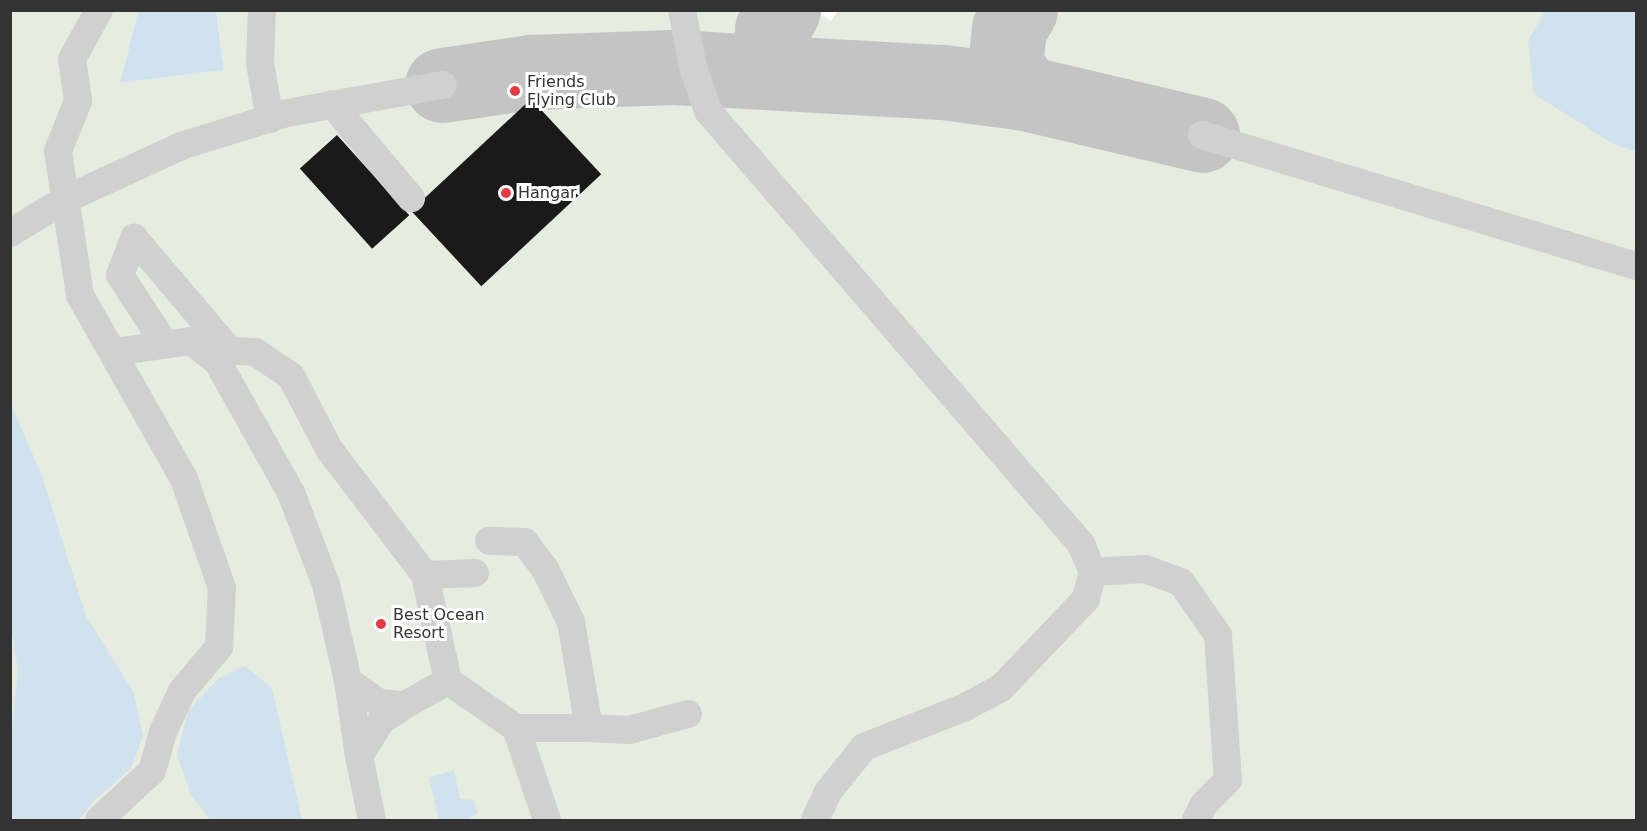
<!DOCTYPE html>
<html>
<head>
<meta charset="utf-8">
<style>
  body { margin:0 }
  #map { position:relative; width:1647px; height:831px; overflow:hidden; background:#fff; font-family:"DejaVu Sans",sans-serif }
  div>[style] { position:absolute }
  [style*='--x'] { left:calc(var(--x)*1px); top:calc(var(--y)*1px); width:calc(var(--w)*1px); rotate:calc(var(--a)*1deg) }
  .green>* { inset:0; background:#e6ecdf }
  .water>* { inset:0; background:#cfe2ee }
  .taxiway>* { height:75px; margin:-37.5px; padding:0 37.5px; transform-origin:37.5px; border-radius:37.5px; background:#c4c4c4 }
  .building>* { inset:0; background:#1a1a1a; transform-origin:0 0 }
  .minor>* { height:28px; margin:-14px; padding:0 14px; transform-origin:14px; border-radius:14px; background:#d0d0d0 }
  .dots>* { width:16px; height:16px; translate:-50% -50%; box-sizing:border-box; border:3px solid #fff; border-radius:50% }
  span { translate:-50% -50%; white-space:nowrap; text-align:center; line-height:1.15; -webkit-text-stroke:6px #fff; paint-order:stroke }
  .poi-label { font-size:16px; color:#333 }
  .left { translate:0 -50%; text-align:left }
  .frame { position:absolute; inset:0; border:12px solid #333; pointer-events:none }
</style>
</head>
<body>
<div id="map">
  <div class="green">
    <i style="clip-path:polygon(814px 10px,831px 21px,838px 10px,1546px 11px,1528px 40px,1615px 145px,1636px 152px,1636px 820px,11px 820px,10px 11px,138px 11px,120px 83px,224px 70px,216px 11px)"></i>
  </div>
  <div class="water">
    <i style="clip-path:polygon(1546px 10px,1636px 11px,1636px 152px,1615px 145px,1534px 94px,1528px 40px)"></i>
    <i style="clip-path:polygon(138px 11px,216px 11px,224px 70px,120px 83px)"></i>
    <i style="clip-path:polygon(11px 404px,42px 476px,86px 616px,134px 693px,143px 736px,131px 768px,94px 801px,79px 820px,11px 820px,10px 745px,18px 671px,10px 621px)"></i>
    <i style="clip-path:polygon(245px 666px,272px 688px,302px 820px,210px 820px,191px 795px,177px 755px,188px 711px,219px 678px)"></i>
    <i style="clip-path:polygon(454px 770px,460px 799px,474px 800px,478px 813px,467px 820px,439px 820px,429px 778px)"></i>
  </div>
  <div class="taxiway">
    <i style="--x:1020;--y:10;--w:21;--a:121"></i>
    <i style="--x:1009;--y:28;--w:37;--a:96"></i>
    <i style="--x:1005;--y:65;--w:34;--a:54"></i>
    <i style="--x:1025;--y:93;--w:182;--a:13.3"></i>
    <i style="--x:772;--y:29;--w:22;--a:-60"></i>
    <i style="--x:442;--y:85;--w:89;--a:-8.4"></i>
    <i style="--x:530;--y:72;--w:143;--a:-2"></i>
    <i style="--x:673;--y:67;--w:270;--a:3.2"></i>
    <i style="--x:943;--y:82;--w:83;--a:7.6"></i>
  </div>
  <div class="building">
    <i style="left:531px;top:99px;width:103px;height:164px;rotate:47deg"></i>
    <i style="left:337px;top:135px;width:108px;height:50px;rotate:48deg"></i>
  </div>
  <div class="minor">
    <i style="--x:262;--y:10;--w:53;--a:92.2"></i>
    <i style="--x:260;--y:63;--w:57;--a:79.9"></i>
    <i style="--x:682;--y:10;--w:58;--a:79.1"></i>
    <i style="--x:693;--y:67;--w:46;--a:71.2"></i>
    <i style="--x:708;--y:111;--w:572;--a:49.26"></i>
    <i style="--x:1081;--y:544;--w:30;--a:67"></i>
    <i style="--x:1093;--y:572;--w:28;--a:105"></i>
    <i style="--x:1086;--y:599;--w:123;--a:133.7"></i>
    <i style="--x:1001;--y:688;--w:43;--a:152.2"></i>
    <i style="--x:963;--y:708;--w:106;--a:158.5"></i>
    <i style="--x:864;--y:747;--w:58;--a:128.7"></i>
    <i style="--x:828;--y:792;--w:31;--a:115"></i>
    <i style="--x:332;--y:104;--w:123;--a:50"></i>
    <i style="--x:1202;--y:135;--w:453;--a:16.8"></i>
    <i style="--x:10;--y:233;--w:66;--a:-31.3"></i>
    <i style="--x:66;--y:199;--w:127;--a:-24.7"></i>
    <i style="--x:181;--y:146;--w:111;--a:-17.3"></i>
    <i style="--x:287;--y:113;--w:158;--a:-10.2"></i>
    <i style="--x:164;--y:343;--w:81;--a:-122.9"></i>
    <i style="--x:120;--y:275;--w:40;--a:-69"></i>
    <i style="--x:134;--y:238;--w:148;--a:49.7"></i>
    <i style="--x:230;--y:351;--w:16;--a:142"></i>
    <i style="--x:217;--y:361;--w:151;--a:60.7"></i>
    <i style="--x:291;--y:493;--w:97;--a:69"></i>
    <i style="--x:326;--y:584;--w:99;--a:77.2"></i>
    <i style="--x:348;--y:681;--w:76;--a:81.7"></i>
    <i style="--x:359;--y:756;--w:41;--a:-57.8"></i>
    <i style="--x:381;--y:721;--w:29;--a:-34"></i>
    <i style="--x:230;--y:351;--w:25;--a:2"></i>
    <i style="--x:255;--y:352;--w:43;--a:33.7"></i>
    <i style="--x:291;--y:376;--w:82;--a:62.5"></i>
    <i style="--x:329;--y:449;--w:158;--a:52.7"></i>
    <i style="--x:425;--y:575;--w:50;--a:-2.3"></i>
    <i style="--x:114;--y:352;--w:78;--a:-8.1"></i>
    <i style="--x:191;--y:341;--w:33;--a:38"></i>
    <i style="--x:1093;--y:572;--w:52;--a:-3.3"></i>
    <i style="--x:1145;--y:569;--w:38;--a:20"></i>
    <i style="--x:1181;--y:582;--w:65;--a:55.1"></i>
    <i style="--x:1218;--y:635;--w:145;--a:86.1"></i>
    <i style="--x:1228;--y:780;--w:34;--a:135"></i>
    <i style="--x:1204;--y:804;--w:18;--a:117"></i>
    <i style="--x:425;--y:575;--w:108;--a:77.8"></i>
    <i style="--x:448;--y:681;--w:83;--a:34.7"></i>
    <i style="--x:516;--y:728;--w:73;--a:0"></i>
    <i style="--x:589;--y:728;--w:108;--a:-99.6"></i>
    <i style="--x:571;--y:622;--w:59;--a:-116.1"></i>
    <i style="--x:545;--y:569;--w:34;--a:-127"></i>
    <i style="--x:525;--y:542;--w:36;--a:-178"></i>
    <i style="--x:348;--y:681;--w:39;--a:35"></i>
    <i style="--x:380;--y:703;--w:25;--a:5"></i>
    <i style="--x:405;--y:705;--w:49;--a:-29.2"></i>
    <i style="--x:516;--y:728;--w:97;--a:71.4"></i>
    <i style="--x:589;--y:728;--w:40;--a:2.9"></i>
    <i style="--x:629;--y:730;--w:61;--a:-15.2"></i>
    <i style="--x:359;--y:756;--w:65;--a:78.5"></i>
    <i style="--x:99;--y:820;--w:72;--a:-42.8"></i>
    <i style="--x:152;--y:771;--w:41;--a:-74.2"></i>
    <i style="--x:163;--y:732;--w:45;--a:-65.1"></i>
    <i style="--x:182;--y:691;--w:57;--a:-49.9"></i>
    <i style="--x:219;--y:647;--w:59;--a:-87.1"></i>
    <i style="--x:222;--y:588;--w:115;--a:-109.2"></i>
    <i style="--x:184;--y:479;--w:211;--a:-119.5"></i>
    <i style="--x:80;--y:295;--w:146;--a:-98.7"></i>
    <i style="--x:58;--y:151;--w:54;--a:-68.2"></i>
    <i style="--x:78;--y:101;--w:42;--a:-98.1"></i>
    <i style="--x:72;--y:59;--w:56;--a:-61.1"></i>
  </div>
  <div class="dots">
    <i style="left:515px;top:91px;background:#e63946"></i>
    <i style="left:506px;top:193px;background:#e63946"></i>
    <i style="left:381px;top:624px;background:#e63946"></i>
  </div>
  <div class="poi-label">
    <span class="left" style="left:527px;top:91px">Friends<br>Flying Club</span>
    <span class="left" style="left:518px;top:193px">Hangar</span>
    <span class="left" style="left:393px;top:624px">Best Ocean<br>Resort</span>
  </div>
  <div class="frame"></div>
</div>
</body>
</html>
